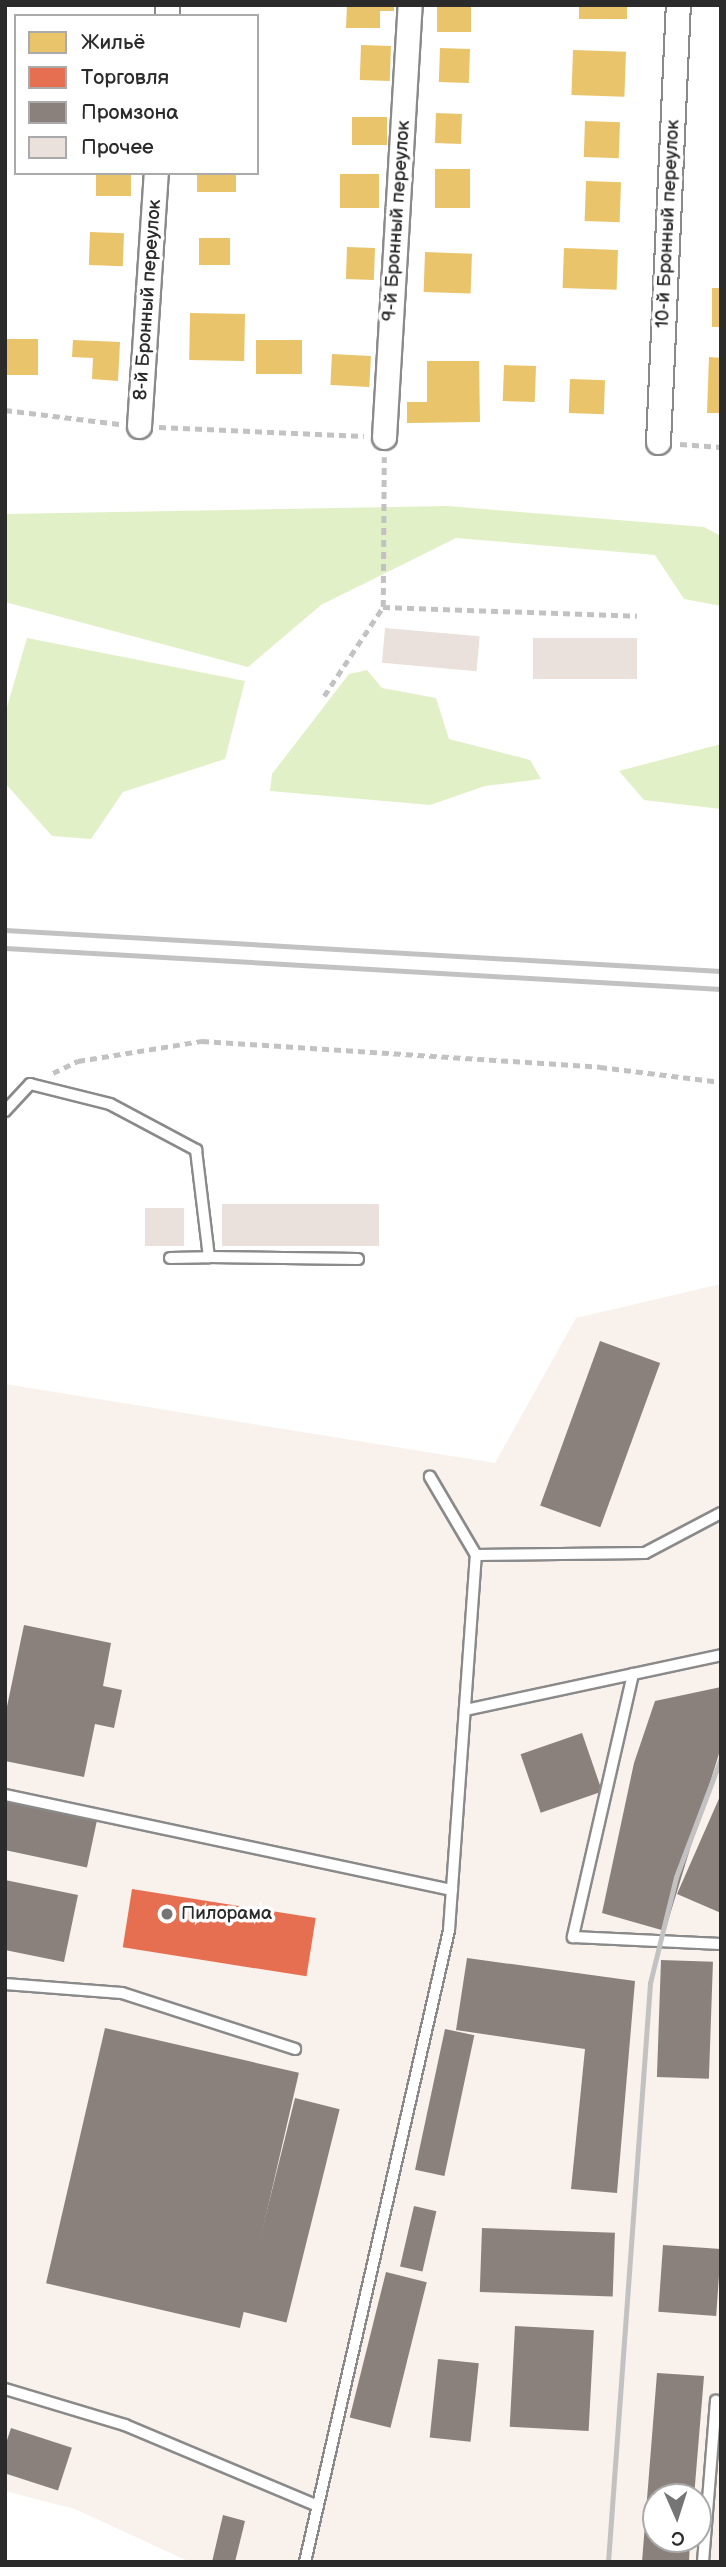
<!DOCTYPE html>
<html>
<head>
<meta charset="utf-8">
<style>
  body { margin:0 }
  #map { position:relative; width:726px; height:2567px; overflow:hidden; background:#fff; font-family:"Balsamiq Sans",sans-serif }
  div>[style] { position:absolute }
  [style*='--x'] { left:calc(var(--x)*1px); top:calc(var(--y)*1px); width:calc(var(--w)*1px); rotate:calc(var(--a)*1deg) }
  .built>* { inset:0; background:#f9f1ec }
  .green>* { inset:0; background:#e2f0c7 }
  .homes>* { inset:0; background:#e9c46a; transform-origin:0 0 }
  .shops>* { inset:0; background:#e76f51; transform-origin:0 0 }
  .industry>* { inset:0; background:#8a817c; transform-origin:0 0 }
  .building>* { inset:0; background:#ebe1dc; transform-origin:0 0 }
  .path>* { height:4.5px; margin-top:-2.25px; transform-origin:0; background:repeating-linear-gradient(90deg,#c2c2c2 0 7px,transparent 0 12px) }
  .roads { filter:drop-shadow(2px 0 #8a8a8a) drop-shadow(-2px 0 #8a8a8a) drop-shadow(0 2px #8a8a8a) drop-shadow(0 -2px #8a8a8a) }
  .service>* { height:10px; margin:-5px; padding:0 5px; transform-origin:5px; border-radius:5px; background:#fff }
  .minor>* { height:23px; margin:-11.5px; padding:0 11.5px; transform-origin:11.5px; border-radius:11.5px; background:#fff }
  .rail>* { height:5px; margin:-2.5px; padding:0 2.5px; transform-origin:2.5px; border-radius:2.5px; background:#c2c2c2 }
  .dots>* { width:19px; height:19px; translate:-50% -50%; box-sizing:border-box; border:4px solid #fff; border-radius:50% }
  span { translate:-50% -50%; white-space:nowrap; text-align:center; line-height:1.15; -webkit-text-stroke:7px #fff; paint-order:stroke }
  .street-label { font-size:19px; color:#2b2b2b }
  .poi-label { font-size:19px; color:#2b2b2b }
  .left { translate:0 -50%; text-align:left }
  .frame { position:absolute; inset:0; border:7px solid #2b2b2b; pointer-events:none }
  .legend { position:absolute; left:14px; top:14px; width:245px; height:161px; box-sizing:border-box; background:#fff; border:2px solid #aaa; margin:0; padding:9px 12px; list-style:none; font-size:21px; color:#2b2b2b }
  .legend li { display:flex; align-items:center; gap:14px; height:35px }
  .legend b { width:35px; border:2px solid #aaa }
  .north { position:absolute; left:642px; top:2483px; width:70px; height:70px; box-sizing:border-box; background:#fff; border:2px solid #aaa; border-radius:50%; rotate:177deg; font-size:19px; font-weight:700; line-height:28px; text-align:center; color:#2b2b2b }
  .north::after { content:''; display:block; margin:auto; width:24px; height:32px; background:#757575; clip-path:polygon(50% 0,100% 100%,50% 72%,0 100%) }
</style>
</head>
<body>
<div id="map">
  <div class="built">
    <i style="clip-path:polygon(evenodd,721px 1284px,721px 2562px,190px 2562px,75px 2509px,5px 2491px,5px 1384px,495px 1463px,576px 1318px,721px 1284px,656px 2497px,698px 2497px,698px 2539px,656px 2539px,656px 2497px)"></i>
  </div>
  <div class="green">
    <i style="clip-path:polygon(447px 506px,704px 527px,721px 536px,721px 606px,684px 599px,655px 555px,456px 538px,321px 605px,248px 667px,5px 602px,5px 514px)"></i>
    <i style="clip-path:polygon(27px 638px,245px 681px,225px 759px,123px 792px,91px 839px,52px 836px,5px 783px,5px 714px)"></i>
    <i style="clip-path:polygon(367px 670px,382px 688px,436px 698px,449px 739px,530px 760px,541px 779px,485px 786px,430px 805px,270px 791px,272px 774px,349px 674px)"></i>
    <i style="clip-path:polygon(721px 744px,721px 809px,644px 800px,619px 771px)"></i>
  </div>
  <div class="homes">
    <i style="clip-path:polygon(347px 5px,394px 5px,394px 11px,380px 11px,380px 28px,346px 28px)"></i>
    <i style="left:437px;top:5px;width:34px;height:27px"></i>
    <i style="left:579px;top:5px;width:48px;height:14px"></i>
    <i style="left:361px;top:45px;width:30px;height:35px;rotate:2deg"></i>
    <i style="left:440px;top:48px;width:30px;height:34px;rotate:2deg"></i>
    <i style="left:573px;top:50px;width:53px;height:45px;rotate:2deg"></i>
    <i style="left:436px;top:113px;width:26px;height:30px;rotate:2deg"></i>
    <i style="left:352px;top:117px;width:35px;height:28px"></i>
    <i style="left:585px;top:121px;width:35px;height:36px;rotate:2deg"></i>
    <i style="left:435px;top:169px;width:35px;height:39px"></i>
    <i style="left:96px;top:173px;width:35px;height:23px"></i>
    <i style="left:197px;top:173px;width:39px;height:19px"></i>
    <i style="left:340px;top:174px;width:39px;height:34px"></i>
    <i style="left:586px;top:181px;width:35px;height:40px;rotate:2deg"></i>
    <i style="left:90px;top:232px;width:34px;height:33px;rotate:2deg"></i>
    <i style="left:199px;top:238px;width:31px;height:27px"></i>
    <i style="left:347px;top:247px;width:28px;height:32px;rotate:2deg"></i>
    <i style="left:564px;top:248px;width:54px;height:40px;rotate:2deg"></i>
    <i style="left:425px;top:252px;width:47px;height:40px;rotate:2deg"></i>
    <i style="left:712px;top:288px;width:9px;height:39px"></i>
    <i style="left:190px;top:313px;width:55px;height:47px;rotate:1deg"></i>
    <i style="left:5px;top:339px;width:33px;height:36px"></i>
    <i style="clip-path:polygon(73px 340px,120px 342px,118px 381px,92px 379px,93px 358px,72px 357px)"></i>
    <i style="left:256px;top:340px;width:46px;height:34px"></i>
    <i style="left:332px;top:354px;width:39px;height:31px;rotate:3deg"></i>
    <i style="clip-path:polygon(709px 357px,721px 358px,721px 413px,707px 413px)"></i>
    <i style="clip-path:polygon(427px 361px,479px 361px,480px 422px,407px 423px,407px 402px,427px 402px)"></i>
    <i style="left:504px;top:365px;width:32px;height:36px;rotate:2deg"></i>
    <i style="left:570px;top:379px;width:35px;height:34px;rotate:2deg"></i>
  </div>
  <div class="shops">
    <i style="left:132px;top:1889px;width:186px;height:59px;rotate:9deg"></i>
  </div>
  <div class="industry">
    <i style="left:600px;top:1341px;width:64px;height:175px;rotate:20deg"></i>
    <i style="clip-path:polygon(24px 1625px,111px 1643px,103px 1686px,122px 1690px,114px 1728px,95px 1724px,84px 1777px,5px 1761px,5px 1716px)"></i>
    <i style="clip-path:polygon(721px 1687px,721px 1747px,665px 1931px,602px 1913px,634px 1763px,655px 1701px)"></i>
    <i style="left:582px;top:1733px;width:62px;height:65px;rotate:71deg"></i>
    <i style="clip-path:polygon(721px 1794px,721px 1913px,677px 1894px)"></i>
    <i style="left:5px;top:1801px;width:94px;height:48px;rotate:12deg"></i>
    <i style="clip-path:polygon(5px 1880px,78px 1895px,64px 1962px,5px 1950px)"></i>
    <i style="clip-path:polygon(467px 1958px,635px 1981px,617px 2193px,571px 2189px,585px 2049px,456px 2030px)"></i>
    <i style="left:661px;top:1960px;width:52px;height:117px;rotate:2deg"></i>
    <i style="left:105px;top:2028px;width:199px;height:262px;rotate:13deg"></i>
    <i style="left:445px;top:2029px;width:30px;height:144px;rotate:12deg"></i>
    <i style="left:295px;top:2098px;width:46px;height:220px;rotate:14deg"></i>
    <i style="left:414px;top:2206px;width:23px;height:62px;rotate:13deg"></i>
    <i style="left:482px;top:2228px;width:133px;height:64px;rotate:2deg"></i>
    <i style="left:663px;top:2245px;width:58px;height:67px;rotate:4deg"></i>
    <i style="left:386px;top:2272px;width:42px;height:150px;rotate:14deg"></i>
    <i style="left:515px;top:2326px;width:79px;height:101px;rotate:3deg"></i>
    <i style="left:438px;top:2359px;width:41px;height:79px;rotate:6deg"></i>
    <i style="clip-path:polygon(657px 2373px,704px 2376px,694px 2497px,656px 2497px,656px 2539px,690px 2539px,689px 2562px,642px 2562px)"></i>
    <i style="left:11px;top:2428px;width:64px;height:45px;rotate:18deg"></i>
    <i style="clip-path:polygon(223px 2515px,245px 2521px,235px 2562px,212px 2562px)"></i>
  </div>
  <div class="building">
    <i style="left:385px;top:628px;width:95px;height:35px;rotate:5deg"></i>
    <i style="left:637px;top:638px;width:41px;height:104px;rotate:90deg"></i>
    <i style="left:222px;top:1204px;width:157px;height:42px"></i>
    <i style="left:145px;top:1208px;width:39px;height:38px"></i>
  </div>
  <div class="path">
    <i style="--x:5;--y:410;--w:115;--a:7"></i>
    <i style="--x:159;--y:427;--w:205;--a:2.5"></i>
    <i style="--x:680;--y:444;--w:41;--a:4.2"></i>
    <i style="--x:383;--y:607;--w:150;--a:-89.6"></i>
    <i style="--x:324;--y:696;--w:107;--a:-56.5"></i>
    <i style="--x:383;--y:607;--w:254;--a:2"></i>
    <i style="--x:53;--y:1073;--w:28;--a:-26"></i>
    <i style="--x:78;--y:1061;--w:126;--a:-9.2"></i>
    <i style="--x:202;--y:1041;--w:399;--a:3.7"></i>
    <i style="--x:600;--y:1067;--w:122;--a:7.1"></i>
  </div>
  <div class="roads">
    <div class="service">
      <i style="--x:5;--y:1111;--w:37;--a:-47"></i>
      <i style="--x:30;--y:1084;--w:82;--a:14"></i>
      <i style="--x:110;--y:1104;--w:98;--a:28.1"></i>
      <i style="--x:196;--y:1150;--w:108;--a:83.1"></i>
      <i style="--x:209;--y:1257;--w:149;--a:0.8"></i>
      <i style="--x:170;--y:1258;--w:39;--a:-1"></i>
      <i style="--x:476;--y:1555;--w:169;--a:-0.7"></i>
      <i style="--x:645;--y:1553;--w:86;--a:-27.8"></i>
      <i style="--x:633;--y:1674;--w:270;--a:102.9"></i>
      <i style="--x:573;--y:1937;--w:148;--a:2.7"></i>
      <i style="--x:465;--y:1710;--w:262;--a:-12.1"></i>
      <i style="--x:5;--y:1795;--w:457;--a:12"></i>
      <i style="--x:5;--y:1984;--w:117;--a:4.4"></i>
      <i style="--x:122;--y:1993;--w:182;--a:17.9"></i>
      <i style="--x:5;--y:2389;--w:125;--a:16.7"></i>
      <i style="--x:125;--y:2425;--w:209;--a:22.8"></i>
      <i style="--x:305;--y:2562;--w:648;--a:-77.16"></i>
      <i style="--x:449;--y:1930;--w:376;--a:-85.9"></i>
      <i style="--x:476;--y:1555;--w:91;--a:-120.5"></i>
      <i style="--x:703;--y:2562;--w:162;--a:-85.4"></i>
    </div>
    <div class="minor">
      <i style="--x:167;--y:16;--w:11;--a:-90"></i>
      <i style="--x:139;--y:426;--w:254;--a:-86.2"></i>
      <i style="--x:384;--y:437;--w:433;--a:-86.6"></i>
      <i style="--x:658;--y:442;--w:437;--a:-87.4"></i>
    </div>
  </div>
  <div class="rail">
    <i style="--x:5;--y:930;--w:717;--a:3.28"></i>
    <i style="--x:5;--y:948;--w:717;--a:3.28"></i>
    <i style="--x:608;--y:2562;--w:581;--a:-85.85"></i>
    <i style="--x:650;--y:1983;--w:109;--a:-76.2"></i>
    <i style="--x:676;--y:1877;--w:127;--a:-69.3"></i>
  </div>
  <div class="dots">
    <i style="left:167px;top:1914px;background:#757575"></i>
  </div>
  <div class="street-label">
    <span style="left:397px;top:221px;rotate:-86deg">9-й Бронный переулок</span>
    <span style="left:668px;top:224px;rotate:-87deg">10-й Бронный переулок</span>
    <span style="left:148px;top:300px;rotate:-86deg">8-й Бронный переулок</span>
  </div>
  <div class="poi-label">
    <span class="left" style="left:181px;top:1914px">Пилорама</span>
  </div>
  <div class="frame"></div>
  <ul class="legend">
  <li><b style="height:19px;background:#e9c46a"></b>Жильё</li>
  <li><b style="height:19px;background:#e76f51"></b>Торговля</li>
  <li><b style="height:19px;background:#8a817c"></b>Промзона</li>
  <li><b style="height:19px;background:#ebe1dc"></b>Прочее</li>
  </ul>
  <div class="north">С</div>
</div>
</body>
</html>
